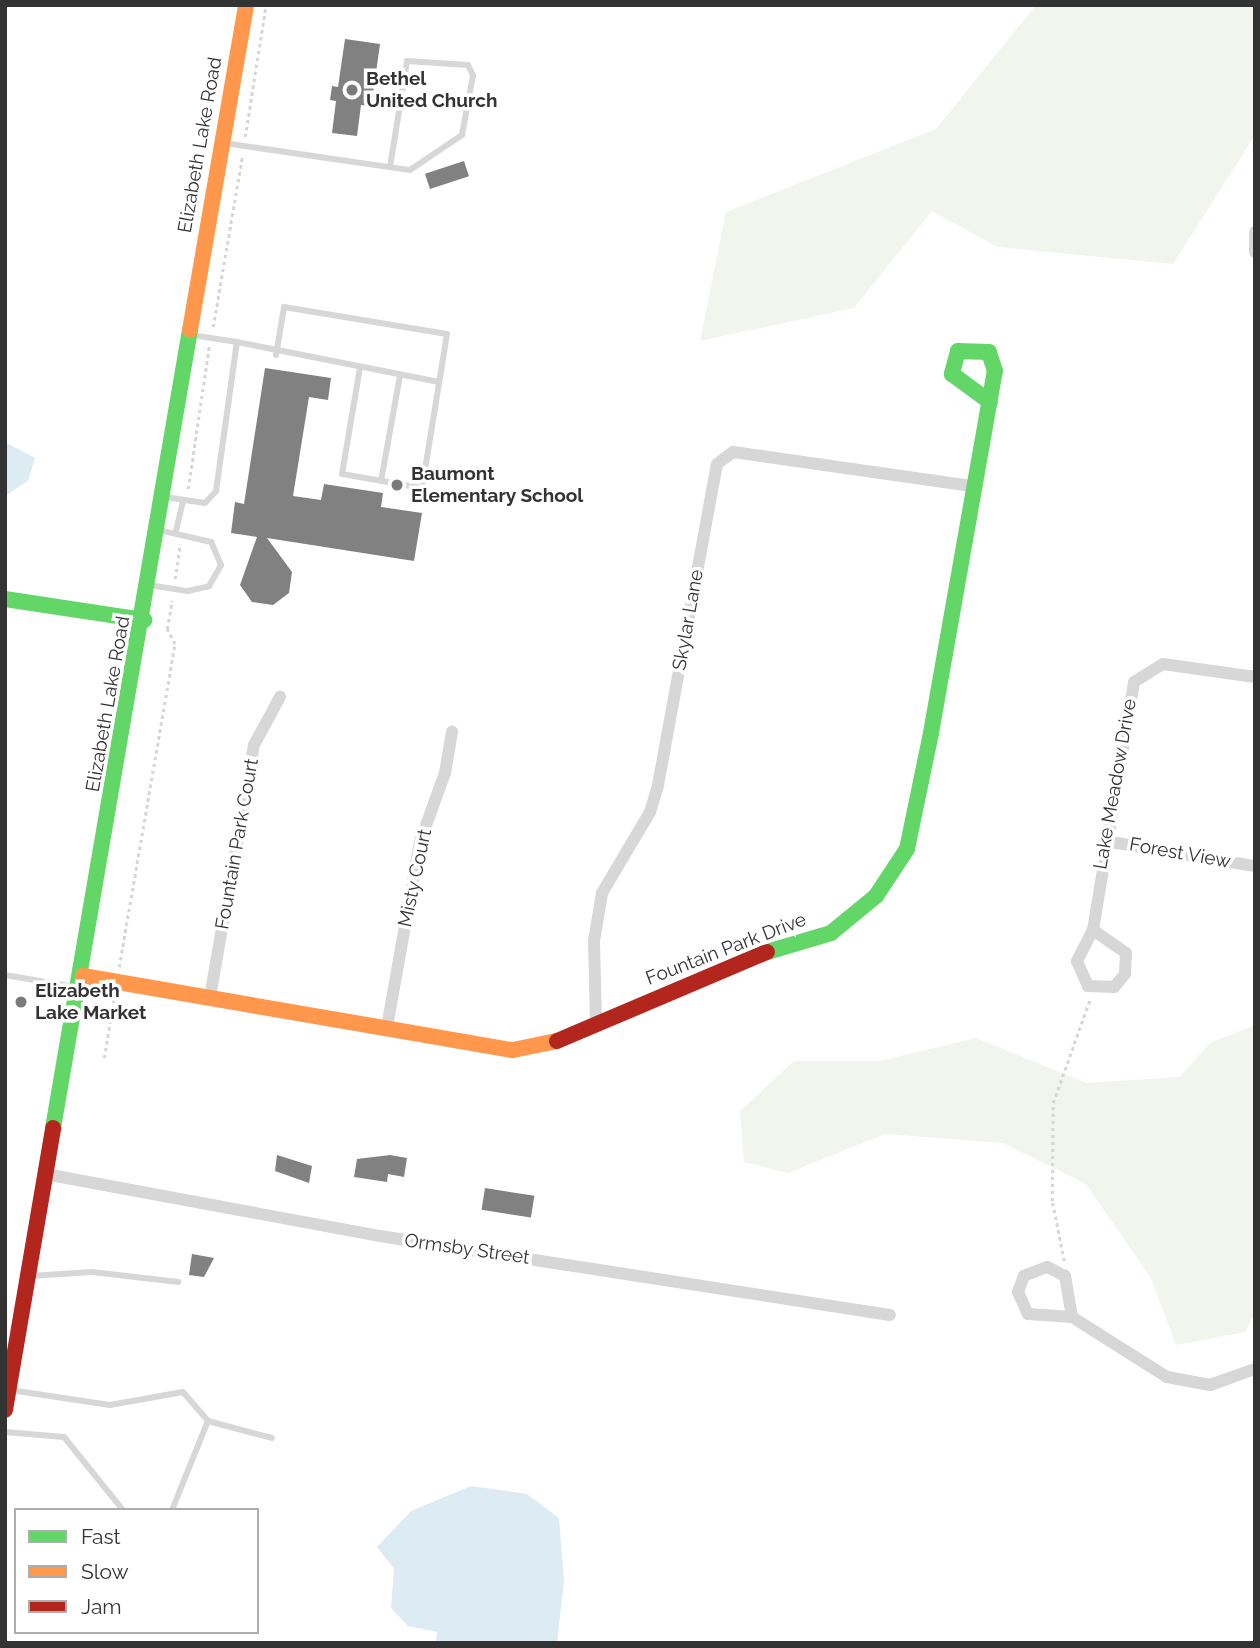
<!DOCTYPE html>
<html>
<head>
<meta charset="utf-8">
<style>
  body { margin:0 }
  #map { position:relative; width:1260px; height:1648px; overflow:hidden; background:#fff; font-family:Raleway,sans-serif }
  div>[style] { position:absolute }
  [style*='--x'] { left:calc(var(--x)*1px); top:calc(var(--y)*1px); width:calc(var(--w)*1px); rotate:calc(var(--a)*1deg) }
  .green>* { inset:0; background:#f1f5ed }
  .water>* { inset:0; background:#ddebf3 }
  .building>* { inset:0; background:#818181; transform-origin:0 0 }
  .path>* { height:2.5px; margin-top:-1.25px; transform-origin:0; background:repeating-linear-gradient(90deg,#d6d6d6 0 3.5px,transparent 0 7px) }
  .lane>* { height:6px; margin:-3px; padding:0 3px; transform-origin:3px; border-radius:3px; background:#d7d7d7 }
  .street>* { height:12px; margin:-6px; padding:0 6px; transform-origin:6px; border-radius:6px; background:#d7d7d7 }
  .fast>* { height:16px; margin:-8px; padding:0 8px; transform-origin:8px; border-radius:8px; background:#63d668 }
  .slow>* { height:16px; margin:-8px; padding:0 8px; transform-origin:8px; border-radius:8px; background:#ff974d }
  .jam>* { height:16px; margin:-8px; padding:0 8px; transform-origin:8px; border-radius:8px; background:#b3261e }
  .dots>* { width:19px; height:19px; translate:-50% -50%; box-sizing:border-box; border:4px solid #fff; border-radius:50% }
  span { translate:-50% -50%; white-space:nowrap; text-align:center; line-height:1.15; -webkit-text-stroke:7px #fff; paint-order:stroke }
  .poi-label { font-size:19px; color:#333; font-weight:700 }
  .left { translate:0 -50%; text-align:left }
  .street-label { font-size:19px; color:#333 }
  .frame { position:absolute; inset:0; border:7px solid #333; pointer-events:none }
  .legend { position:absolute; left:14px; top:1508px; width:245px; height:126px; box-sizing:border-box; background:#fff; border:2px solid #adadad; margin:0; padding:9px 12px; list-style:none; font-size:21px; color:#333 }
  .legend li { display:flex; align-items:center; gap:14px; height:35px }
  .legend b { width:35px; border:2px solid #adadad }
</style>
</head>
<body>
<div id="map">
  <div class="green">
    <i style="clip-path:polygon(1036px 5px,1255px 5px,1255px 135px,1173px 264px,997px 247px,932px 211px,854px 308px,700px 341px,726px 212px,936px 129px)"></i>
    <i style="clip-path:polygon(1255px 1025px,1255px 1313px,1245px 1332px,1176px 1345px,1151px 1278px,1086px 1184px,1003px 1143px,885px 1134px,788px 1173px,744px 1162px,740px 1111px,794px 1061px,879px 1061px,976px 1038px,1087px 1083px,1180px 1077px,1210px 1043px)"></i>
  </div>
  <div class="water">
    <i style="clip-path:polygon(5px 442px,35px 458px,28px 481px,5px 496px)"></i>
    <i style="clip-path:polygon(471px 1486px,527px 1494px,559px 1518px,564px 1580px,557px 1643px,436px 1643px,437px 1632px,408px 1626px,391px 1608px,394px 1569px,377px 1547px,411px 1511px)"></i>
  </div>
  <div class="building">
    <i style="clip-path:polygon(345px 39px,380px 44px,373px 94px,381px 95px,379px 107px,361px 105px,357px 136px,332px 133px,336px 101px,330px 100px,332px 86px,338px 87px)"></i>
    <i style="left:464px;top:161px;width:16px;height:41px;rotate:72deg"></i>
    <i style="clip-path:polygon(265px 368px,331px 378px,328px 400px,309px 397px,293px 496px,321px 500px,324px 484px,383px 493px,381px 507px,422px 513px,414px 561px,267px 538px,292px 572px,289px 593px,273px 605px,252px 602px,240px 585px,257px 537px,231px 533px,235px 502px,244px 504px)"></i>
    <i style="clip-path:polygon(277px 1155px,312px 1166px,309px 1183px,275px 1171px)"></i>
    <i style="clip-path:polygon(390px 1155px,407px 1158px,404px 1177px,388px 1174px,387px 1182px,354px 1177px,357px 1159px)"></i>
    <i style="left:485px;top:1188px;width:50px;height:22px;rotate:9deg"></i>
    <i style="clip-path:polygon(192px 1254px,214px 1258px,204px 1277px,189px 1275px)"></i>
  </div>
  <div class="path">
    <i style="--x:245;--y:137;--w:134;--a:-81"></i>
    <i style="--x:213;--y:327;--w:172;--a:-80.3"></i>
    <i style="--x:188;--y:489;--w:144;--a:-81.6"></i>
    <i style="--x:175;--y:579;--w:35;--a:-82"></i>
    <i style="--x:119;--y:967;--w:328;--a:-80.2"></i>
    <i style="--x:175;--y:644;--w:17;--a:-118"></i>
    <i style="--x:167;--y:629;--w:29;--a:-80"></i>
    <i style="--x:104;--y:1058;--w:61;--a:-80.5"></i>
    <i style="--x:1064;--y:1261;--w:61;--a:-101.3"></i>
    <i style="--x:1052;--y:1201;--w:98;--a:-89.4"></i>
    <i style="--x:1053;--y:1103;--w:110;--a:-70.4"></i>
  </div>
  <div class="lane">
    <i style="--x:224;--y:143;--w:188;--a:8.3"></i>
    <i style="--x:410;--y:170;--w:63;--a:-33.9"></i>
    <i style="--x:462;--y:135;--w:61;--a:-79.6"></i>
    <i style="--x:473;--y:75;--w:11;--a:-117"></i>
    <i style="--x:468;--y:65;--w:61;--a:-176.2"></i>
    <i style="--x:407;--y:61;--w:107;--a:99.1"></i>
    <i style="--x:237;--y:342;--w:206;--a:11.2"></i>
    <i style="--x:276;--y:355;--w:49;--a:-80.5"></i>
    <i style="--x:284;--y:307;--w:165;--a:9.4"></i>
    <i style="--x:447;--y:334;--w:156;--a:99.2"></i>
    <i style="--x:422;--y:488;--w:81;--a:-170.1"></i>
    <i style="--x:342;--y:474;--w:108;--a:-80.4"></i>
    <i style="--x:381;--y:481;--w:108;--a:-79.8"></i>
    <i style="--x:165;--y:497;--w:40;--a:8.5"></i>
    <i style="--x:205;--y:503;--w:16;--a:-47"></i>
    <i style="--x:216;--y:491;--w:150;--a:-82"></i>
    <i style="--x:237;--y:342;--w:47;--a:-171.3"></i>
    <i style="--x:176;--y:531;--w:32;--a:-77"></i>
    <i style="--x:149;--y:585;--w:39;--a:9"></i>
    <i style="--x:188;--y:591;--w:22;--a:-13"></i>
    <i style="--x:209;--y:586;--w:24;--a:-60"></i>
    <i style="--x:221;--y:565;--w:25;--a:-113"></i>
    <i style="--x:211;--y:542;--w:53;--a:-167"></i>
    <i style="--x:5;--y:975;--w:71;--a:9.7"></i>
    <i style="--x:30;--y:1276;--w:62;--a:-3.7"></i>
    <i style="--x:92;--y:1272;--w:87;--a:6.6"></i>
    <i style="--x:10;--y:1390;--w:101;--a:8.5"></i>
    <i style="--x:110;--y:1405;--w:74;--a:-10.1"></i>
    <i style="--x:183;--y:1392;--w:38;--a:49"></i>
    <i style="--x:208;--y:1421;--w:66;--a:14.9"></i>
    <i style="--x:5;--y:1432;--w:59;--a:4.8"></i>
    <i style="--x:64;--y:1437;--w:94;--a:51.1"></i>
    <i style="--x:172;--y:1510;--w:96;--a:-68"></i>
  </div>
  <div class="street">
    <i style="--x:1255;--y:232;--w:20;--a:90"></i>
    <i style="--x:1105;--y:841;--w:152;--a:9.5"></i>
    <i style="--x:1093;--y:930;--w:40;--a:34.9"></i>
    <i style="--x:1126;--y:953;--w:21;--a:93"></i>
    <i style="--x:1125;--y:974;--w:17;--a:130"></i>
    <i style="--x:1114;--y:987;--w:26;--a:-178"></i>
    <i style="--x:1088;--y:986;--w:27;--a:-114"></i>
    <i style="--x:1077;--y:961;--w:35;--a:-63"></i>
    <i style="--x:1093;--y:930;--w:251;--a:-80.6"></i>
    <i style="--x:1134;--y:682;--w:34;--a:-32"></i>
    <i style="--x:1163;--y:664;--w:93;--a:8"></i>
    <i style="--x:210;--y:997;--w:256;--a:-80.1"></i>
    <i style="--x:254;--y:745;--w:55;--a:-61.6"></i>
    <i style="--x:596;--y:1023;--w:82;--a:-91.4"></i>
    <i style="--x:594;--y:941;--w:49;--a:-80.5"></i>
    <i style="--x:602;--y:893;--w:94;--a:-59.3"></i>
    <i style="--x:650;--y:812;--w:28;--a:-73"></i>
    <i style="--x:658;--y:785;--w:326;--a:-79.6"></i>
    <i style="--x:717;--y:464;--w:20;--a:-37"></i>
    <i style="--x:733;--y:452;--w:241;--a:8.1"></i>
    <i style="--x:387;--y:1027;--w:188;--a:-79.9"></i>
    <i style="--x:420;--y:842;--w:73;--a:-70.1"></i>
    <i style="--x:445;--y:773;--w:42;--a:-80.3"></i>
    <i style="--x:45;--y:1174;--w:341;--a:10.5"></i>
    <i style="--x:380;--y:1236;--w:516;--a:8.81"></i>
    <i style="--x:1072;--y:1317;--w:42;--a:-99.7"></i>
    <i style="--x:1065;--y:1276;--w:20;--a:-153"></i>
    <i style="--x:1047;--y:1267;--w:25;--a:159"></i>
    <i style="--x:1024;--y:1276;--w:17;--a:111"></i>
    <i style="--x:1018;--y:1292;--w:24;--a:66"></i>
    <i style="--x:1028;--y:1314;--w:44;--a:3.9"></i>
    <i style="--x:1072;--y:1317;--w:112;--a:32.3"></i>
    <i style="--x:1167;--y:1377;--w:44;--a:10.5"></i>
    <i style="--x:1210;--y:1385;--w:48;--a:-19.6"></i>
  </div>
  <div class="fast">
    <i style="--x:5;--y:599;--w:141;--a:8.6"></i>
    <i style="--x:767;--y:952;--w:67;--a:-16.5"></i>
    <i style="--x:831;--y:933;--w:58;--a:-39.4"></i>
    <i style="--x:876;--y:896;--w:56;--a:-56.6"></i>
    <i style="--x:907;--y:849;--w:118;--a:-78.3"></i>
    <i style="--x:931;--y:733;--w:368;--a:-80"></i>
    <i style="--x:995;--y:371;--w:20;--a:-108"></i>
    <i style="--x:989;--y:352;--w:31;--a:-178"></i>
    <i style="--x:958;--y:351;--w:24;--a:105"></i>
    <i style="--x:952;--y:374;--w:47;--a:36.4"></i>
    <i style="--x:53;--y:1128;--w:810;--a:-80.26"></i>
  </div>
  <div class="slow">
    <i style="--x:190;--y:330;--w:330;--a:-80.2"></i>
    <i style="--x:83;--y:976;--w:436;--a:9.8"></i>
    <i style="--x:513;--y:1050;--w:45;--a:-11.6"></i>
  </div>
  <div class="jam">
    <i style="--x:557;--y:1041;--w:228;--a:-23"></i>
    <i style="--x:5;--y:1410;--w:286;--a:-80.3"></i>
  </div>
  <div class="dots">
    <i style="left:352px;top:90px;background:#7a7a7a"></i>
    <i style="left:397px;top:485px;background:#7a7a7a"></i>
    <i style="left:21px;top:1002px;background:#7a7a7a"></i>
  </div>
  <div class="poi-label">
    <span class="left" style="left:366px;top:90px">Bethel<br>United Church</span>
    <span class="left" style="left:411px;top:485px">Baumont<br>Elementary School</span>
    <span class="left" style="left:35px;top:1002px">Elizabeth<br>Lake Market</span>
  </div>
  <div class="street-label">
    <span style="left:200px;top:145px;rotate:-80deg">Elizabeth Lake Road</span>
    <span style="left:688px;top:620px;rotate:-80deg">Skylar Lane</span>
    <span style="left:108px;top:704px;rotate:-80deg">Elizabeth Lake Road</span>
    <span style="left:1115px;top:784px;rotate:-80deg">Lake Meadow Drive</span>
    <span style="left:237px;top:844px;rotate:-80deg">Fountain Park Court</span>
    <span style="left:1180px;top:853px;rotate:10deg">Forest View</span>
    <span style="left:415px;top:878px;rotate:-78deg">Misty Court</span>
    <span style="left:726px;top:949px;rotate:-21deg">Fountain Park Drive</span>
    <span style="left:467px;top:1249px;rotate:8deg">Ormsby Street</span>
  </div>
  <div class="frame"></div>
  <ul class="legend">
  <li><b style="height:9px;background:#63d668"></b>Fast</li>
  <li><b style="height:9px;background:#ff974d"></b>Slow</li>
  <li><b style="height:9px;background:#b3261e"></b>Jam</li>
  </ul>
</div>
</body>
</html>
